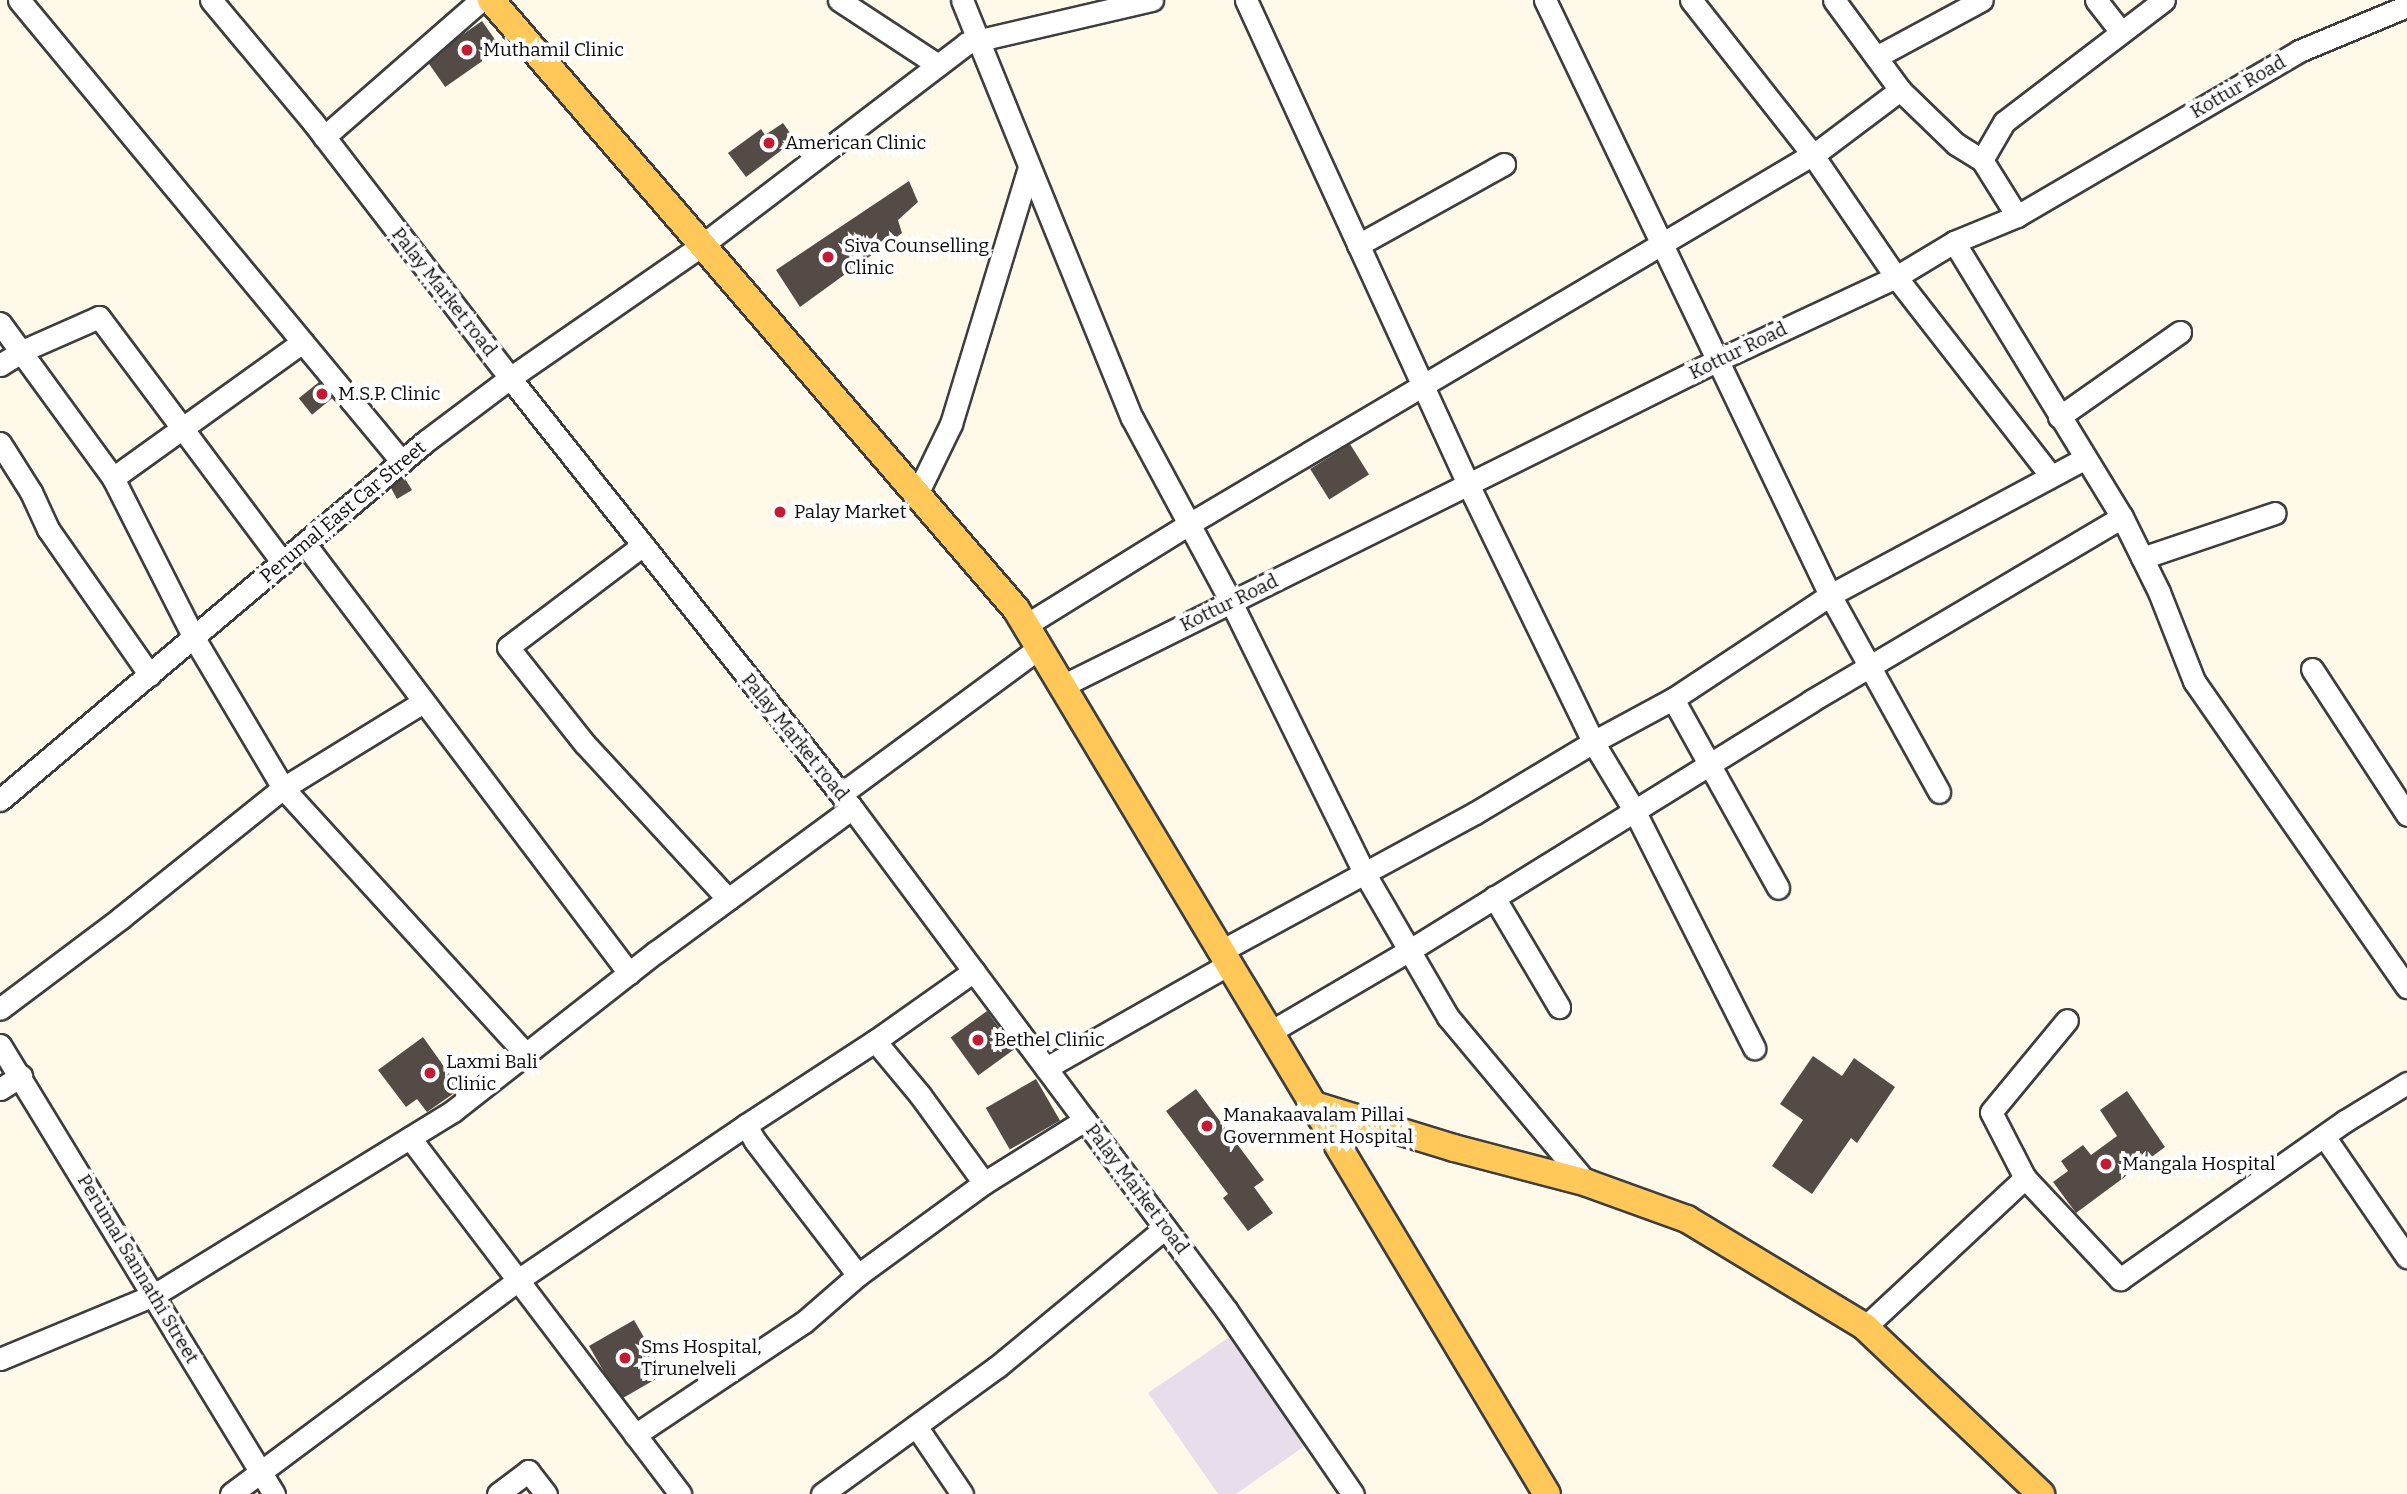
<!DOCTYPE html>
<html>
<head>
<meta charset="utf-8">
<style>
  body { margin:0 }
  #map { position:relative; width:2407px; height:1494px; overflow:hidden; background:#fff9e9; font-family:Bitter,serif }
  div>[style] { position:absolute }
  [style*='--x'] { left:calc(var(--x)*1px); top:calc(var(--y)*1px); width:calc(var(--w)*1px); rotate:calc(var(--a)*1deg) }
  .industrial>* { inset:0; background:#e8deeb }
  .building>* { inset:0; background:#544b47; transform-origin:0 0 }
  .roads { filter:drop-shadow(2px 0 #3e3e3e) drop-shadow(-2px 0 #3e3e3e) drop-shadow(0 2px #3e3e3e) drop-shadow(0 -2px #3e3e3e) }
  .minor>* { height:21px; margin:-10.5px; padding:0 10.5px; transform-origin:10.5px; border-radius:10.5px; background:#fff }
  .major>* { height:26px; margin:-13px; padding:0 13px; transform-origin:13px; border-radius:13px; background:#ffc859 }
  .dots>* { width:19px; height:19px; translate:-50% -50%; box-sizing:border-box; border:4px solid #fff; border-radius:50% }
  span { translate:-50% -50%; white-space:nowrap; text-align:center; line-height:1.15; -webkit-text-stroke:7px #fff; paint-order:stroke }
  .poi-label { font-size:19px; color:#0b0b0b }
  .left { translate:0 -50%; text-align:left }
  .street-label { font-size:19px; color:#0b0b0b }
</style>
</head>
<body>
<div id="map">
  <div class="industrial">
    <i style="clip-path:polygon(1231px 1336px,1306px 1445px,1236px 1494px,1218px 1494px,1148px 1393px)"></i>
  </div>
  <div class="building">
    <i style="left:482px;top:21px;width:33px;height:68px;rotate:55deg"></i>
    <i style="clip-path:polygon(783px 123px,795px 140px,746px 177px,728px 153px,761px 129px,765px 135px)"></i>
    <i style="clip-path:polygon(909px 181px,918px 202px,898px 220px,902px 233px,800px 307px,776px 270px)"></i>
    <i style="left:319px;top:382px;width:21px;height:26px;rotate:51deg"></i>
    <i style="left:1350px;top:444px;width:36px;height:47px;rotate:58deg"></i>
    <i style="clip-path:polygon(404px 477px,412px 490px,397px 499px,391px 488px)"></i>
    <i style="left:987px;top:1011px;width:47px;height:45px;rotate:54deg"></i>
    <i style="clip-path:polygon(423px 1037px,460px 1089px,427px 1112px,417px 1099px,406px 1107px,378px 1070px)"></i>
    <i style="clip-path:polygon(1813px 1056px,1842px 1076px,1854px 1058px,1895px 1087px,1857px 1143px,1851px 1138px,1812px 1194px,1772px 1166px,1803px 1120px,1780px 1104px)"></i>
    <i style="left:1036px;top:1079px;width:48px;height:58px;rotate:60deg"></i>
    <i style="clip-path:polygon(1196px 1089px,1264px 1180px,1254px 1187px,1273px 1213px,1248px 1231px,1223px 1198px,1228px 1194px,1166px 1111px)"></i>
    <i style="clip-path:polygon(2127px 1091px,2165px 1147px,2076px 1213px,2053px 1182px,2068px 1171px,2061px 1161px,2083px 1145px,2091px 1155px,2117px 1136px,2100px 1110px)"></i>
    <i style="left:634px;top:1320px;width:62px;height:52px;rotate:60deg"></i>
  </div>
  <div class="roads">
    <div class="minor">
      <i style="--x:19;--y:0;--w:600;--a:50.34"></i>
      <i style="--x:211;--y:0;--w:159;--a:50.1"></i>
      <i style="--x:313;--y:122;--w:323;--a:52.4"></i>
      <i style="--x:510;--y:378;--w:549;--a:51.5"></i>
      <i style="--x:852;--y:808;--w:627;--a:53.29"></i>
      <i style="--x:1227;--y:1311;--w:222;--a:55.5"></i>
      <i style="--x:839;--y:0;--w:118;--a:33.3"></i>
      <i style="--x:962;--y:0;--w:451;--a:67.9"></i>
      <i style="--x:1132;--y:418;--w:209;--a:61.7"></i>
      <i style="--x:1231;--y:602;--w:303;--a:63.8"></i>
      <i style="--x:1365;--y:874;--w:165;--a:59.9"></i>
      <i style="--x:1448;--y:1017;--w:217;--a:50.1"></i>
      <i style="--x:1246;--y:0;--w:532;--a:65.36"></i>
      <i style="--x:1468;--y:484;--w:287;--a:64.1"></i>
      <i style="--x:1593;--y:742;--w:79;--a:58.9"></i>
      <i style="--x:1634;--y:810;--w:267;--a:63.2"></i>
      <i style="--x:1545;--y:0;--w:660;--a:64.41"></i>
      <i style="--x:1830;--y:595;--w:225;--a:61"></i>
      <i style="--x:1691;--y:0;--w:196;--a:51.8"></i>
      <i style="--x:1812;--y:154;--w:149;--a:55.7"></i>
      <i style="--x:1896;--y:277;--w:252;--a:52.1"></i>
      <i style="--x:1834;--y:0;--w:112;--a:53.7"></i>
      <i style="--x:1900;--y:90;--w:78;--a:44"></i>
      <i style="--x:1956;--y:144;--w:31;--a:32"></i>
      <i style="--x:1982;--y:160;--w:66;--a:58"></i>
      <i style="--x:2096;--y:0;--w:41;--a:52"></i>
      <i style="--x:1876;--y:57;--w:120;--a:-28.3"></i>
      <i style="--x:324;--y:137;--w:208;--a:-41.1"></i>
      <i style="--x:1982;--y:160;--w:44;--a:-59.9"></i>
      <i style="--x:2004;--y:122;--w:201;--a:-37.3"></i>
      <i style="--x:1954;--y:242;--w:322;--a:58.6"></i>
      <i style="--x:2122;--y:517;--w:84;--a:63.7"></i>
      <i style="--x:2159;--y:592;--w:96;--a:68.5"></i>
      <i style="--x:2194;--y:681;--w:373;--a:55.2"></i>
      <i style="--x:1358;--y:245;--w:167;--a:-29"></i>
      <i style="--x:0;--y:323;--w:192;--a:53.9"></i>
      <i style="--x:113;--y:478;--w:179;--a:63.1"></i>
      <i style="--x:194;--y:638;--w:174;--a:59.3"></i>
      <i style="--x:283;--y:788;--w:208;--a:141.3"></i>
      <i style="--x:121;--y:918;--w:151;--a:143.1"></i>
      <i style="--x:0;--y:365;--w:26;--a:-32"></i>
      <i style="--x:22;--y:351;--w:84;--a:-23.8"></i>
      <i style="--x:99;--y:317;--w:307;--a:53.2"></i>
      <i style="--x:2059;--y:417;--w:148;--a:-35.1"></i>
      <i style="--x:0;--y:443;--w:58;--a:57.7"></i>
      <i style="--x:31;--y:492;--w:41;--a:65.3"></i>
      <i style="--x:48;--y:529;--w:178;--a:55.1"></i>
      <i style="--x:113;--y:478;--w:233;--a:-35.7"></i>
      <i style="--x:917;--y:494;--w:78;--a:-64.1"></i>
      <i style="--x:951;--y:424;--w:268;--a:-73.1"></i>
      <i style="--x:305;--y:544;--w:538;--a:52.94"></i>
      <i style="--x:643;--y:545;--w:169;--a:142.9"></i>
      <i style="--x:508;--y:647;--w:124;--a:51.6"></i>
      <i style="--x:585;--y:744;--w:211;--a:47.3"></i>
      <i style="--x:2142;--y:558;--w:140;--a:-18.7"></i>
      <i style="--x:1026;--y:625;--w:192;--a:-31.8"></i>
      <i style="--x:1189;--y:524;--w:734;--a:-30.66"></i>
      <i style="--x:1820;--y:150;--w:100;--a:-36.9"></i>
      <i style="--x:2312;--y:669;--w:174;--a:56.9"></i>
      <i style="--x:1062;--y:686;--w:733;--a:-26.43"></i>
      <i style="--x:1718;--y:360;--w:196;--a:-25"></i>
      <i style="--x:1896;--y:277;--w:68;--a:-31.1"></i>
      <i style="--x:1954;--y:242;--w:68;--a:-22.4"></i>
      <i style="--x:2017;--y:216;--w:327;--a:-30.3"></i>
      <i style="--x:2299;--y:51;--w:117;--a:-22.6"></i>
      <i style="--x:1673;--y:699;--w:216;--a:60.9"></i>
      <i style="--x:423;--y:702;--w:164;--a:148.4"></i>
      <i style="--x:283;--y:788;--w:360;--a:47.6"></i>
      <i style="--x:841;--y:794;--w:246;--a:-36.4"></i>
      <i style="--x:0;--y:800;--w:557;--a:-40.12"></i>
      <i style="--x:426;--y:441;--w:105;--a:-36.9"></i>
      <i style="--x:510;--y:378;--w:234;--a:-34.7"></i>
      <i style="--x:702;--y:245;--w:333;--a:-37.3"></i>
      <i style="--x:967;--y:43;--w:190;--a:-13.1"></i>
      <i style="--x:1494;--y:897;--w:128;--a:59.4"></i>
      <i style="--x:1221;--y:951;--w:289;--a:-28.5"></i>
      <i style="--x:1475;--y:813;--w:138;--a:-31"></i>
      <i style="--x:1593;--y:742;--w:91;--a:-28.3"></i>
      <i style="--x:1673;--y:699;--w:188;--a:-33.5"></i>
      <i style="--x:1830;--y:595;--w:288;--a:-28.2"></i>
      <i style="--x:1270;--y:1032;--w:162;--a:-30.4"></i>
      <i style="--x:1410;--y:950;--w:472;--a:-31.8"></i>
      <i style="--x:1811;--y:701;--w:361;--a:-30.6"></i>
      <i style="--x:0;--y:1045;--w:526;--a:58.61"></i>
      <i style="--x:1046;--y:1068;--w:210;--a:-29.6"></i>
      <i style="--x:0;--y:1089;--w:25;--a:-32"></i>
      <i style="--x:746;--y:1125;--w:154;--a:-33.1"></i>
      <i style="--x:875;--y:1041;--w:121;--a:-35.3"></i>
      <i style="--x:2324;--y:1136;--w:147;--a:55.6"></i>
      <i style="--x:410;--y:1138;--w:447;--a:52.8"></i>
      <i style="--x:2025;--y:1178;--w:74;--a:-117.3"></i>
      <i style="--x:1991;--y:1112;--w:119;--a:-50.4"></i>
      <i style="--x:984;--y:1183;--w:119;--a:-32"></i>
      <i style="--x:1865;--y:1327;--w:219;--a:-43"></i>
      <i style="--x:2025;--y:1178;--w:139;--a:46.8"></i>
      <i style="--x:2120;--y:1279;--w:275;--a:-35.1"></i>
      <i style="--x:2345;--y:1121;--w:73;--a:-31.5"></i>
      <i style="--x:0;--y:1359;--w:167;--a:-22.6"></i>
      <i style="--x:154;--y:1295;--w:351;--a:-31.6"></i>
      <i style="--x:453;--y:1111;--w:258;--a:-38.1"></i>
      <i style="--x:656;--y:952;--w:243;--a:-36.3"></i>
      <i style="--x:916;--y:1426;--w:82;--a:55.9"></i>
      <i style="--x:635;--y:1435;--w:203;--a:-33.8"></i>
      <i style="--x:804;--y:1322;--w:72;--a:-41"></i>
      <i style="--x:231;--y:1494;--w:358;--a:-36.7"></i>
      <i style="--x:518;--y:1280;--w:276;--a:-34.2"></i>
      <i style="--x:746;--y:1125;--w:18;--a:61"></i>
      <i style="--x:755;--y:1141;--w:169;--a:52.5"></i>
      <i style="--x:858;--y:1275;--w:156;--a:-36.1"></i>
      <i style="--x:984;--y:1183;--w:109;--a:-126"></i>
      <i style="--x:920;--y:1095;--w:70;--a:-129.8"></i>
      <i style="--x:498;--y:1494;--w:38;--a:-37"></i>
      <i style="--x:528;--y:1471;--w:29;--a:52"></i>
      <i style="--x:822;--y:1494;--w:216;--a:-36"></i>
      <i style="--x:997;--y:1367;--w:218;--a:-39.6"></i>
    </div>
    <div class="major">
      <i style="--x:491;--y:0;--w:804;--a:49.24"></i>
      <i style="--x:1016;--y:609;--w:1032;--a:59.04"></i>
      <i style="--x:1314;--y:1105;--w:146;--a:17.1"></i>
      <i style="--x:1454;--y:1148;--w:138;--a:14.7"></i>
      <i style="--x:1587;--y:1183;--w:106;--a:19.8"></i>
      <i style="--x:1687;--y:1219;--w:208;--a:31.2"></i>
      <i style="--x:1865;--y:1327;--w:243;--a:43.5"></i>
    </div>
  </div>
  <div class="dots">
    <i style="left:467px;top:50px;background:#c31b32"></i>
    <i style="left:769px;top:143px;background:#c31b32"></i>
    <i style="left:828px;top:257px;background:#c31b32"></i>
    <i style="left:322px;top:394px;background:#c31b32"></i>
    <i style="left:780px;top:512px;background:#c31b32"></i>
    <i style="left:978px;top:1040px;background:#c31b32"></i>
    <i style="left:430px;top:1073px;background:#c31b32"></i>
    <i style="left:1207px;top:1126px;background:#c31b32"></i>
    <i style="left:2106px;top:1164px;background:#c31b32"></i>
    <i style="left:625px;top:1358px;background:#c31b32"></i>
  </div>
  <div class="poi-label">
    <span class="left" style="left:483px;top:50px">Muthamil Clinic</span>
    <span class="left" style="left:785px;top:143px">American Clinic</span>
    <span class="left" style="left:844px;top:257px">Siva Counselling<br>Clinic</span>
    <span class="left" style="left:338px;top:394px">M.S.P. Clinic</span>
    <span class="left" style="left:794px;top:512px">Palay Market</span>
    <span class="left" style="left:994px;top:1040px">Bethel Clinic</span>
    <span class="left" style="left:446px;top:1073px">Laxmi Bali<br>Clinic</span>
    <span class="left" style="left:1223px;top:1126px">Manakaavalam Pillai<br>Government Hospital</span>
    <span class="left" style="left:2122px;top:1164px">Mangala Hospital</span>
    <span class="left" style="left:641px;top:1358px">Sms Hospital,<br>Tirunelveli</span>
  </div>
  <div class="street-label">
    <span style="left:2238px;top:87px;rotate:-30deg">Kottur Road</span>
    <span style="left:444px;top:292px;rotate:52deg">Palay Market road</span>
    <span style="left:1738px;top:351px;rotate:-26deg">Kottur Road</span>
    <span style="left:343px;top:512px;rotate:-40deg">Perumal East Car Street</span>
    <span style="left:1229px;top:603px;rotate:-26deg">Kottur Road</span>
    <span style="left:795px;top:737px;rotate:51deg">Palay Market road</span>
    <span style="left:1137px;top:1189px;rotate:53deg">Palay Market road</span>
    <span style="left:138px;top:1269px;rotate:59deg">Perumal Sannathi Street</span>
  </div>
</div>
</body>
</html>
